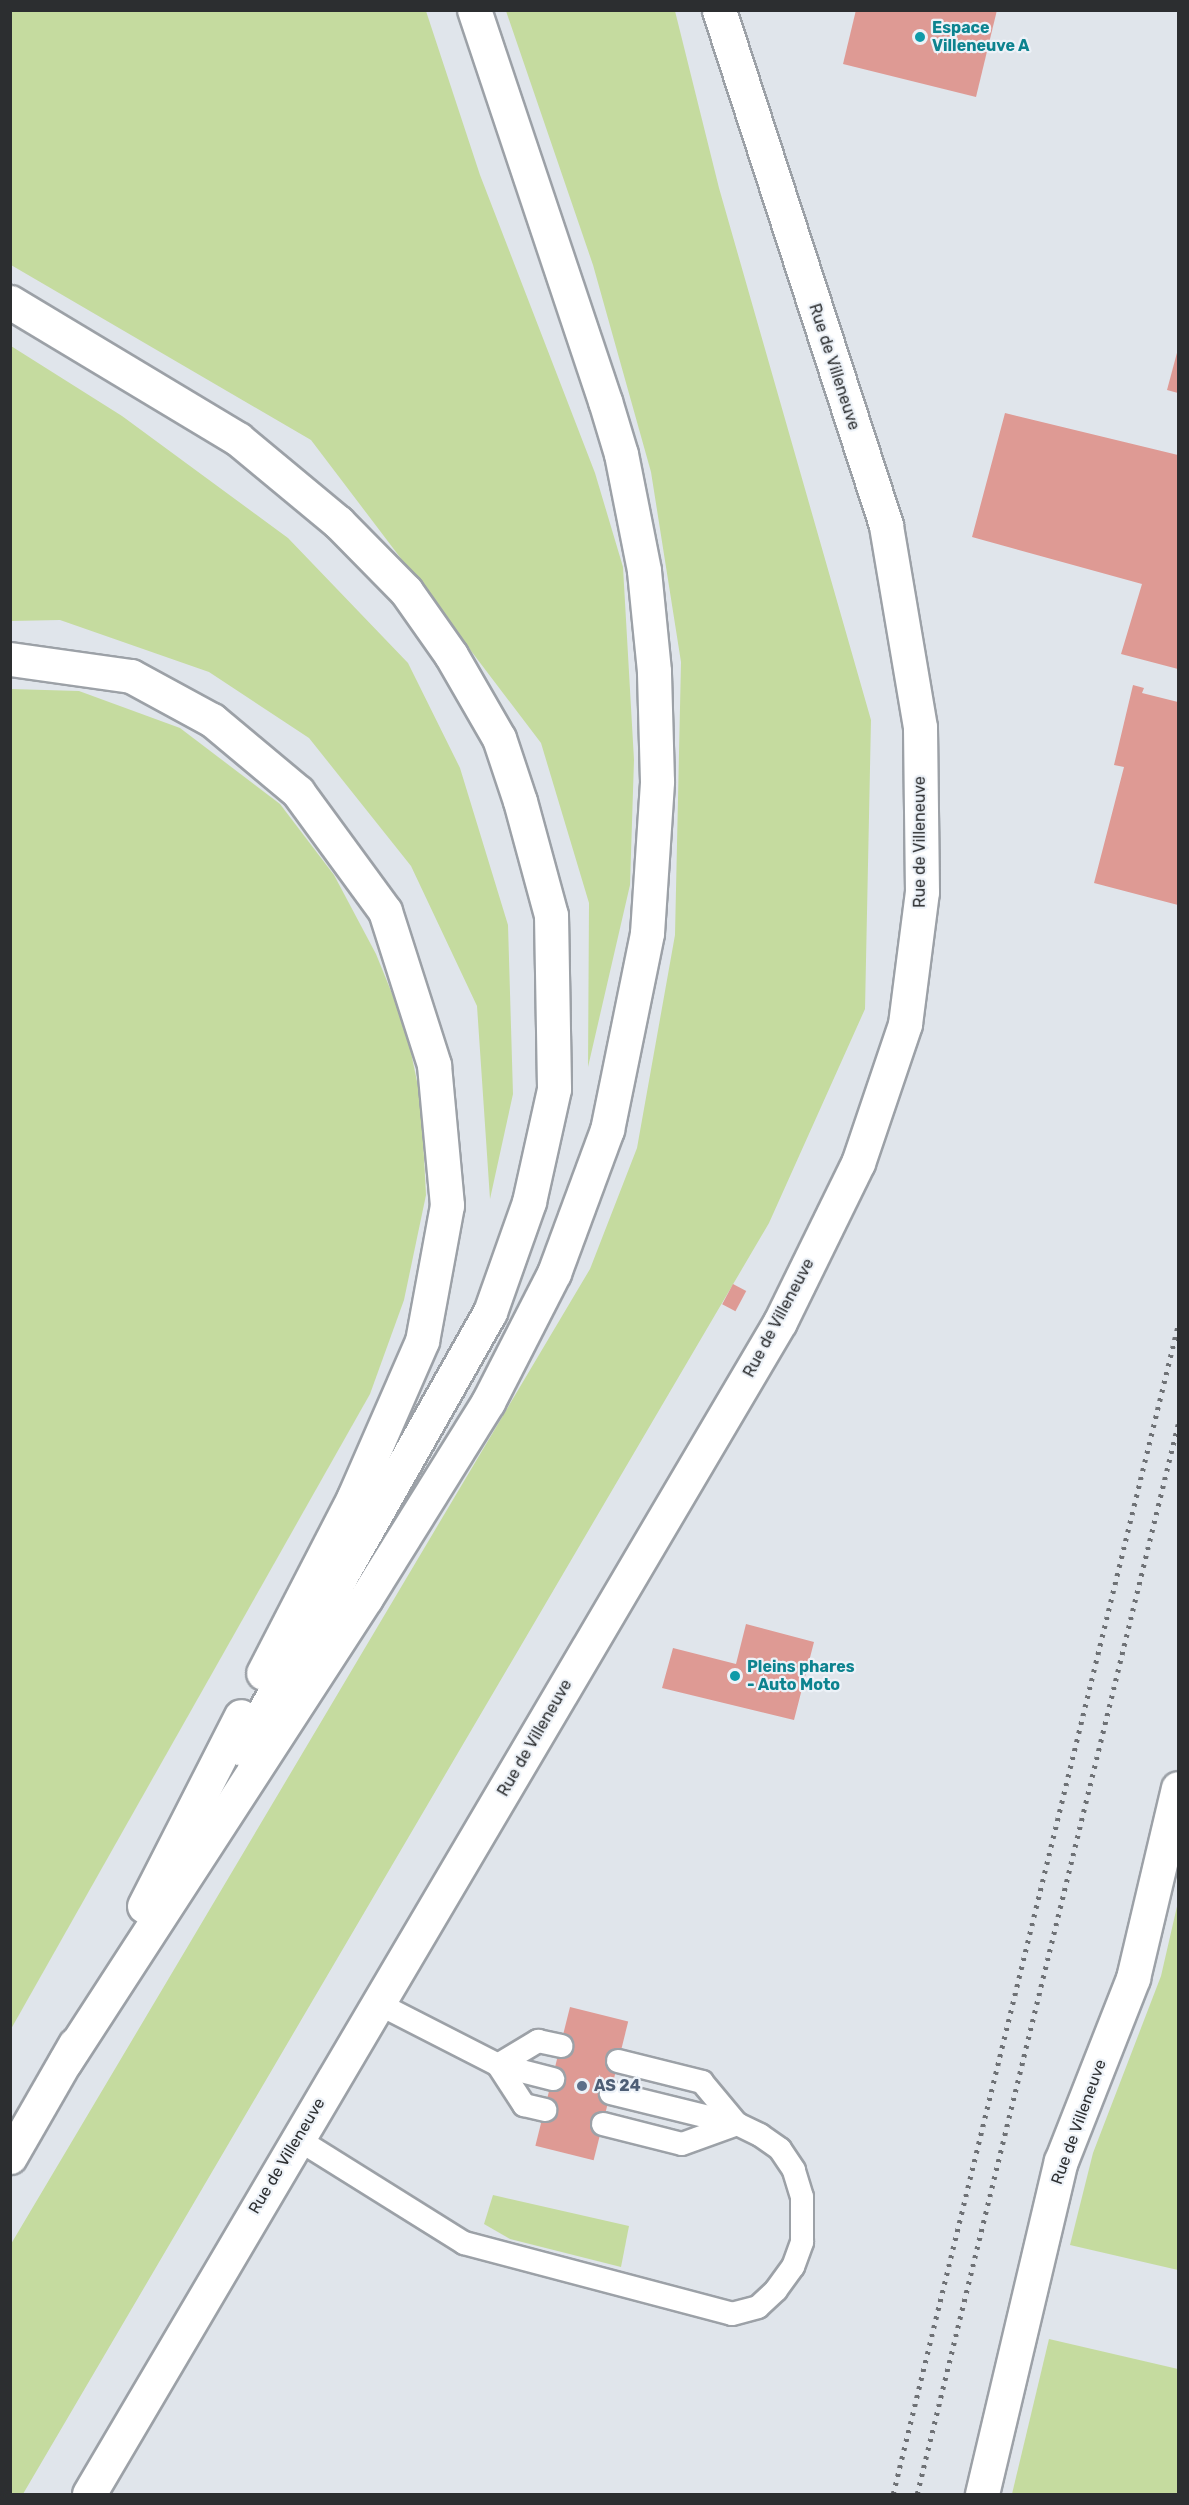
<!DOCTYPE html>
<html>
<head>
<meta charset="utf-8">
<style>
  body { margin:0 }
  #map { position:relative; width:1189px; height:2505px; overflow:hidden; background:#e0e5eb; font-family:Rubik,sans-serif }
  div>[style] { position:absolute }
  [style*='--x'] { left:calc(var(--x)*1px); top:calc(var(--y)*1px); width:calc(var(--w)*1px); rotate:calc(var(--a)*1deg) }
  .green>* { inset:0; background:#c5db9f }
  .building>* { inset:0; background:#de9a94; transform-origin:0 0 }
  .roads { filter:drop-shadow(2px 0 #9ca1a7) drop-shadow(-2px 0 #9ca1a7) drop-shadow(0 2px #9ca1a7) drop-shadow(0 -2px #9ca1a7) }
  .service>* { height:22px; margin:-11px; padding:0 11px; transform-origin:11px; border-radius:11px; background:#fff }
  .minor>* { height:33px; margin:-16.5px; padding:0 16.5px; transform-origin:16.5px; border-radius:16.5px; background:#fff }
  .motorway>* { height:33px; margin:-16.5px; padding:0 16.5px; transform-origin:16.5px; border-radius:16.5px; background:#fff }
  .rail>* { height:4.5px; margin-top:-2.25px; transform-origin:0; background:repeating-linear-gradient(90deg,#6e7175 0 3px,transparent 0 9px) }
  .dots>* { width:16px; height:16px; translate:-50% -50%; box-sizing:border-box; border:3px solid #edf2f8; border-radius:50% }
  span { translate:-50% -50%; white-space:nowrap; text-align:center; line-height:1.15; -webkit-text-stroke:4.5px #edf2f8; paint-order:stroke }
  .culture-label { font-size:16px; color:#0d838f; font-weight:700 }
  .left { translate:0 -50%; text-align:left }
  .street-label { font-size:16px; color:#2c2e30 }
  .service-label { font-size:16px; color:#4e5e75; font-weight:700 }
  .frame { position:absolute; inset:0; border:12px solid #2c2e30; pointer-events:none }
</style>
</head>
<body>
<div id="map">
  <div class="green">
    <i style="clip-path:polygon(11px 11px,426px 11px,480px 175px,595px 473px,623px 567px,634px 760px,630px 885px,588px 1067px,589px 903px,541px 743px,311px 440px,11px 265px)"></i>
    <i style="clip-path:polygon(506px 11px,675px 11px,719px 188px,871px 720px,865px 1009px,769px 1223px,23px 2494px,11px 2494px,11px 2244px,590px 1269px,637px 1148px,675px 935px,681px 662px,651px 472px,593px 265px)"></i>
    <i style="clip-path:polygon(11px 346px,122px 416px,288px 538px,408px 663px,460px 768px,508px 925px,513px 1094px,490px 1199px,477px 1006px,411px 866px,309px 738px,209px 672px,60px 620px,11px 621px)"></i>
    <i style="clip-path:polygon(11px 689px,79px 691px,180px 728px,280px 804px,334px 875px,376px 954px,406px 1028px,421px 1101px,426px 1195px,404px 1300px,370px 1394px,11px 2029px)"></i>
    <i style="clip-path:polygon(1178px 1902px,1178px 2270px,1070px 2245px,1093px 2153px,1161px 1976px)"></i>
    <i style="clip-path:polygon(493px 2195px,629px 2226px,621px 2267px,510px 2239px,484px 2224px)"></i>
    <i style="clip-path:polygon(1049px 2339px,1178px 2369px,1178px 2494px,1012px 2494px)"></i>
  </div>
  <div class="building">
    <i style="clip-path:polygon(856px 10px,997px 10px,976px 97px,843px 64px)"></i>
    <i style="clip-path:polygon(1178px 349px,1178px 393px,1167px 390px)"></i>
    <i style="clip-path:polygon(1005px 413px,1178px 455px,1178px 669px,1121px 654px,1142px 584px,972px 537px)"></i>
    <i style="clip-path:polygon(1133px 685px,1144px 688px,1142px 693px,1178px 702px,1178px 905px,1094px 883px,1124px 767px,1114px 765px)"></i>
    <i style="left:733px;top:1284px;width:15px;height:23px;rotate:28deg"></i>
    <i style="clip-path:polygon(746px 1624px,814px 1642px,794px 1720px,662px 1688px,673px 1648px,736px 1664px)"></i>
    <i style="left:570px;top:2007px;width:60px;height:143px;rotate:14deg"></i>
  </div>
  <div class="roads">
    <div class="service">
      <i style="--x:379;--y:2004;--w:134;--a:27.1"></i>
      <i style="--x:498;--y:2065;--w:57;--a:14.3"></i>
      <i style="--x:618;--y:2061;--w:87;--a:14"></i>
      <i style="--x:702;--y:2082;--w:55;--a:50.2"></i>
      <i style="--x:498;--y:2065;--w:47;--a:-31"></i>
      <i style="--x:538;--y:2041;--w:24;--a:12"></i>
      <i style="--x:498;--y:2065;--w:48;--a:57"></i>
      <i style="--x:524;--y:2105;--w:22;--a:13"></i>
      <i style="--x:603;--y:2124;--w:81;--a:14.2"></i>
      <i style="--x:682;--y:2144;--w:59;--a:-20"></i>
      <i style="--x:296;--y:2138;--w:198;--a:32"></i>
      <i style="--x:464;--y:2243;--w:277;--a:14.8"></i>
      <i style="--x:732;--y:2314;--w:27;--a:-15"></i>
      <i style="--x:758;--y:2307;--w:25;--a:-43"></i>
      <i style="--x:776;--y:2290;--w:29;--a:-54"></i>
      <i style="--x:793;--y:2267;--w:27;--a:-70"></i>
      <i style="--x:802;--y:2242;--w:45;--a:-90"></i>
      <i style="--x:802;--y:2197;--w:28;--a:-107"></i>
      <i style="--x:794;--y:2170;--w:25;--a:-124"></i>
      <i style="--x:780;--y:2149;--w:24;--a:-145"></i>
      <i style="--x:760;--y:2135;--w:25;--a:-154"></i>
      <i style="--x:737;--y:2124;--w:130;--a:-166.2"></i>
    </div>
    <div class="minor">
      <i style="--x:89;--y:2494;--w:1361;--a:-59.48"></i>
      <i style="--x:780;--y:1322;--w:177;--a:-63.9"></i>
      <i style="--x:858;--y:1163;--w:147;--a:-71.3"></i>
      <i style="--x:905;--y:1024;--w:133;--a:-82.7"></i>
      <i style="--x:922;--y:892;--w:165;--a:-90.7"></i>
      <i style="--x:920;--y:727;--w:205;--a:-99.6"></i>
      <i style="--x:886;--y:525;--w:541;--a:-107.97"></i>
      <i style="--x:982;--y:2494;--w:342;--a:-76.7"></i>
      <i style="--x:1061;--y:2161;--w:197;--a:-68.5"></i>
      <i style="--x:1133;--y:1978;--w:195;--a:-76.7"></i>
    </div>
    <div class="motorway">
      <i style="--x:10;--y:302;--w:266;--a:31"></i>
      <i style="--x:238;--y:439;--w:130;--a:39.7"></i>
      <i style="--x:338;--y:522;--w:97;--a:45.4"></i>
      <i style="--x:406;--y:591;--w:78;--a:54.9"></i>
      <i style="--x:451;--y:655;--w:96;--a:60"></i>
      <i style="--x:499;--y:738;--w:66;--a:71.6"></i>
      <i style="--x:520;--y:801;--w:118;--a:74.8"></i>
      <i style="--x:551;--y:915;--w:174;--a:89"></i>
      <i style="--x:554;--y:1089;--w:116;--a:102.5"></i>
      <i style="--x:529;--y:1202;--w:117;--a:109.5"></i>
      <i style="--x:490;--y:1312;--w:502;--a:119.48"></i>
      <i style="--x:10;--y:659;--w:122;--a:8"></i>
      <i style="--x:131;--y:676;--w:92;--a:28.5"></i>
      <i style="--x:212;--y:720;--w:112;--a:39.9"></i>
      <i style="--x:298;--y:792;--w:147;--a:53.8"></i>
      <i style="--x:385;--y:911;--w:162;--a:72.3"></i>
      <i style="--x:434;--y:1065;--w:141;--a:84.7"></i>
      <i style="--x:447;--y:1205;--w:138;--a:100.4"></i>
      <i style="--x:422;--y:1341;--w:170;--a:113.6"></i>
      <i style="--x:354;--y:1497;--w:198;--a:117.3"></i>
      <i style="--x:144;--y:1906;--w:213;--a:-63"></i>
      <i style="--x:65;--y:2062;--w:553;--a:-57.03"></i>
      <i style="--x:366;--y:1598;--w:231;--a:-58.1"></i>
      <i style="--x:488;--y:1402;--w:145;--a:-62.9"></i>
      <i style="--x:554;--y:1273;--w:153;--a:-69.7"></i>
      <i style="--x:607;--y:1130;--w:201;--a:-78.5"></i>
      <i style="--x:647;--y:933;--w:152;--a:-86.2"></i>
      <i style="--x:657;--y:781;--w:110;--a:-91.6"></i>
      <i style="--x:654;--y:671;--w:101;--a:-95.7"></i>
      <i style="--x:644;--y:570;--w:118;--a:-101.2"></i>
      <i style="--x:621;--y:454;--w:55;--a:-106.8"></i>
      <i style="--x:605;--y:401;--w:412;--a:-108.5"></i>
      <i style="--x:10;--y:2157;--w:130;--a:-60.1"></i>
    </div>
  </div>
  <div class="rail">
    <i style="--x:893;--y:2494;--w:1203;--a:-76.3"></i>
    <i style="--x:917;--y:2494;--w:1101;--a:-76.29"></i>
  </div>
  <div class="dots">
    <i style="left:920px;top:37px;background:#0f9aa8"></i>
    <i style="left:735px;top:1676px;background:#0f9aa8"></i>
    <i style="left:582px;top:2086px;background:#5c6f8a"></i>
  </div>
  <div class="culture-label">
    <span class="left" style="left:932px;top:37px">Espace<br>Villeneuve A</span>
    <span class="left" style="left:747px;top:1676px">Pleins phares<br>- Auto Moto</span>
  </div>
  <div class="street-label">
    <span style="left:834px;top:367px;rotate:72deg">Rue de Villeneuve</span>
    <span style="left:920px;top:842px;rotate:-90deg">Rue de Villeneuve</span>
    <span style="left:779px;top:1318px;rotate:-62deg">Rue de Villeneuve</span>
    <span style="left:535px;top:1738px;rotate:-60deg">Rue de Villeneuve</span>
    <span style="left:1079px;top:2122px;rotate:-70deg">Rue de Villeneuve</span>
    <span style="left:287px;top:2156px;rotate:-59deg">Rue de Villeneuve</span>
  </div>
  <div class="service-label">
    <span class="left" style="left:594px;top:2086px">AS 24</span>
  </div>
  <div class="frame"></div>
</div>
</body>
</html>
